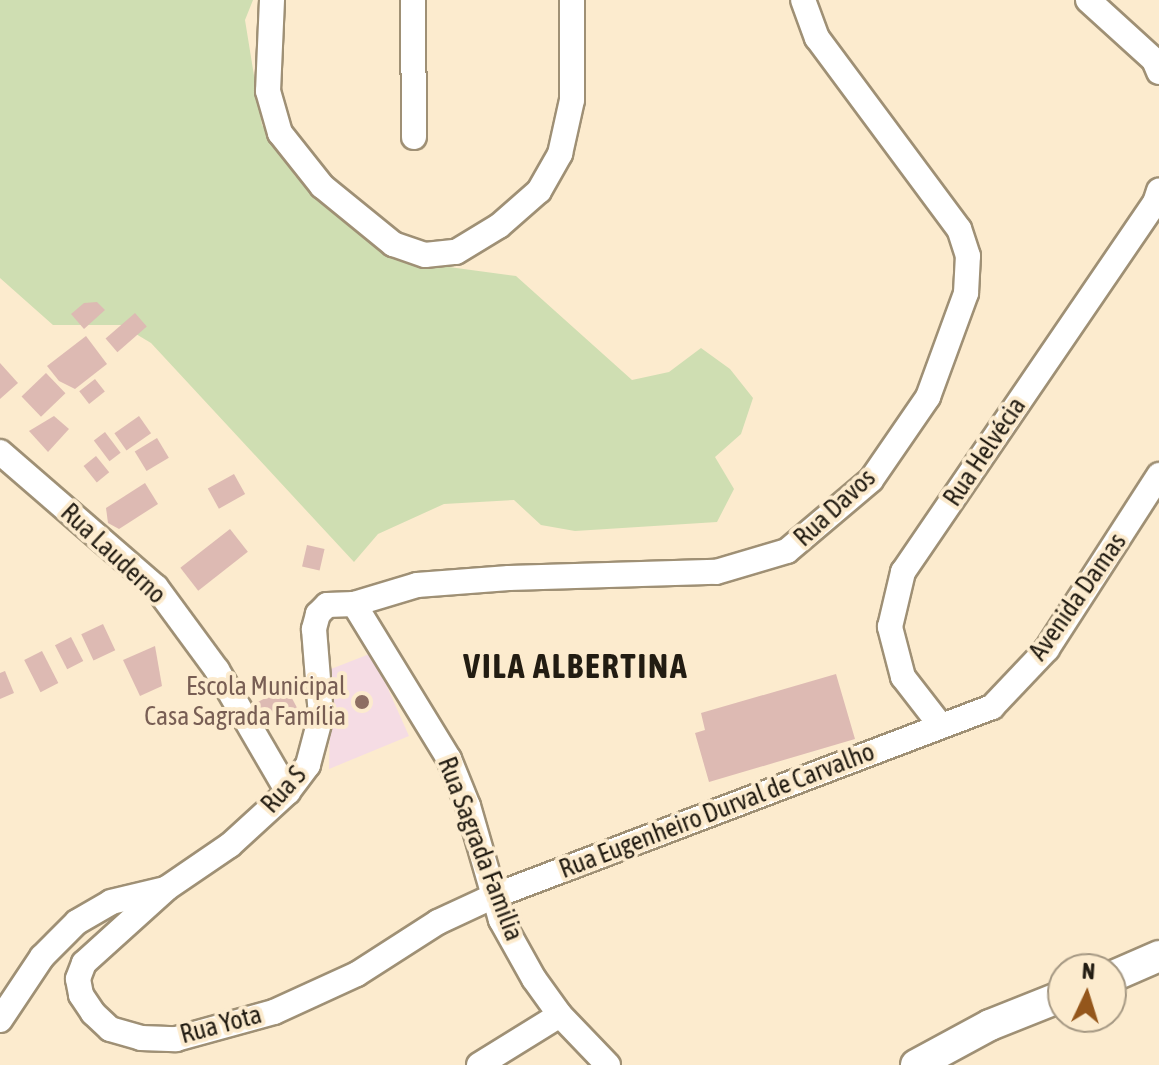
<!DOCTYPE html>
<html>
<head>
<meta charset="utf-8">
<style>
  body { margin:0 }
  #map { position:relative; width:1159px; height:1065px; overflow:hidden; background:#fcebce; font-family:"Asap Condensed",sans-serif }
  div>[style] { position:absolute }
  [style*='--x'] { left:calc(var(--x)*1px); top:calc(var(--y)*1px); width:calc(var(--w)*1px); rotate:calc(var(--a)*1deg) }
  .education>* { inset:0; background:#f5dce4 }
  .green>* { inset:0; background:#cfdeb2 }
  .building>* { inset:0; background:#ddbab3; transform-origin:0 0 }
  .roads { filter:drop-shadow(2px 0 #9f9075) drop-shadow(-2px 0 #9f9075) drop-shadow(0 2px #9f9075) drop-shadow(0 -2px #9f9075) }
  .minor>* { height:24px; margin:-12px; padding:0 12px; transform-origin:12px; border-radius:12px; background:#fff }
  .tertiary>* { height:30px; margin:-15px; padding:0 15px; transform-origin:15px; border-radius:15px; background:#fff }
  .dots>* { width:22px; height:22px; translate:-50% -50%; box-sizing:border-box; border:4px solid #fcebce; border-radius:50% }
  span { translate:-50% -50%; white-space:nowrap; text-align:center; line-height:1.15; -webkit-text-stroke:8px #fcebce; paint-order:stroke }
  .street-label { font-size:26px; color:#221c12 }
  .education-label { font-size:26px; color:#785e54 }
  .right { translate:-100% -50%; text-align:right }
  .district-label { font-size:34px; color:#221c12; font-weight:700; letter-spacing:2px }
  .north { position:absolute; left:1047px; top:953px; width:80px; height:80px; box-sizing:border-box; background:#fcebce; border:2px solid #a59883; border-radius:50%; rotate:4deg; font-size:22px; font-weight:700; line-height:32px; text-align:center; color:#221c12 }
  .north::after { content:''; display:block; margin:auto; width:28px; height:36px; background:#94561b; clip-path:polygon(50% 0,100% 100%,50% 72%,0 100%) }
</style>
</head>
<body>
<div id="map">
  <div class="education">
    <i style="clip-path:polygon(372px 653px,409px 736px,329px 769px,331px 669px)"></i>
  </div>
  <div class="green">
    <i style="clip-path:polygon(0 0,253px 0,245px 20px,262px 125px,295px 176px,352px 229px,397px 260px,516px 276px,632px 380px,669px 372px,701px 348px,730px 369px,753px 398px,741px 434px,715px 457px,734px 489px,717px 522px,575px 531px,541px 525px,514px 500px,444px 504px,378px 534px,354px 562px,151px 343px,121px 325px,53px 325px,0 278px)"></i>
  </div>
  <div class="building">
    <i style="clip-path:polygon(97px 302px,105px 310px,84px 329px,71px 314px,84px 303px)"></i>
    <i style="left:135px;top:313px;width:18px;height:39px;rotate:49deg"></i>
    <i style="clip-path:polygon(86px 336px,107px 364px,75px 389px,59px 381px,47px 366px)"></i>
    <i style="clip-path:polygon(0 363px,18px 383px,0 399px)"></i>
    <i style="left:46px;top:373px;width:28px;height:34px;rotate:46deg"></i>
    <i style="left:95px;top:379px;width:16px;height:20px;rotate:52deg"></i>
    <i style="clip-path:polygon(54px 416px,69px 429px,48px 452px,29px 431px)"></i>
    <i style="left:139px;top:416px;width:21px;height:30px;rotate:55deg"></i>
    <i style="left:105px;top:432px;width:26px;height:14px;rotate:53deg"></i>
    <i style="left:157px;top:438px;width:23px;height:26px;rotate:59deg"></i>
    <i style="left:96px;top:456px;width:21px;height:16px;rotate:51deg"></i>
    <i style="left:234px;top:474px;width:23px;height:30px;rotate:61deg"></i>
    <i style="clip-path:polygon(145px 483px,158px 504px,119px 529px,108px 523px,106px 508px)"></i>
    <i style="left:230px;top:529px;width:29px;height:63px;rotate:52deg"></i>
    <i style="left:307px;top:545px;width:18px;height:22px;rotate:13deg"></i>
    <i style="left:103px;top:624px;width:29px;height:24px;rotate:65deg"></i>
    <i style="left:71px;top:637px;width:27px;height:18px;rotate:63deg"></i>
    <i style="clip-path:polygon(155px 646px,162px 686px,140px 696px,123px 660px)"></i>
    <i style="left:42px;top:651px;width:36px;height:20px;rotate:63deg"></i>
    <i style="clip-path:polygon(5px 671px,14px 693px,0 699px,0 673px)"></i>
    <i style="clip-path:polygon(836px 674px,855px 739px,709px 782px,695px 733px,705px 730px,701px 713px)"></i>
    <i style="left:286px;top:687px;width:24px;height:34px;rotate:62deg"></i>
  </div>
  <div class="roads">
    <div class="minor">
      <i style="--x:272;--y:0;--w:91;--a:92.5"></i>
      <i style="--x:268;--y:91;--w:44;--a:74.1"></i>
      <i style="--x:280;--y:133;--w:68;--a:51.6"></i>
      <i style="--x:322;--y:186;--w:92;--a:39.2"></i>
      <i style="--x:393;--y:244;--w:34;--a:19"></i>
      <i style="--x:425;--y:255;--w:31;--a:-6"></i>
      <i style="--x:456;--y:252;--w:50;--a:-31.2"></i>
      <i style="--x:499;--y:226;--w:53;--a:-41.2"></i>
      <i style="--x:539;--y:191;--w:43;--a:-60.4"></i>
      <i style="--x:560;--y:154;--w:55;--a:-77.5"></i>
      <i style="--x:572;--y:100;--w:100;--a:-90"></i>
      <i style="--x:413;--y:0;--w:137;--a:89.6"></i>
      <i style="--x:1088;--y:0;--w:89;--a:42.3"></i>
      <i style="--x:1154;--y:60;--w:13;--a:67"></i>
      <i style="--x:0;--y:452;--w:206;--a:40.9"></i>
      <i style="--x:156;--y:587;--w:103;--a:53.7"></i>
      <i style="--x:217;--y:670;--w:141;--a:59.8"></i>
      <i style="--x:354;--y:604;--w:66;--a:-16.8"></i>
      <i style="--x:417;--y:585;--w:92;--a:-4.4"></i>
      <i style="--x:509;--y:578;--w:207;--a:-1.7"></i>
      <i style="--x:716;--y:572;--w:74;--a:-16.5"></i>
      <i style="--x:787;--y:551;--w:110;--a:-40.2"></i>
      <i style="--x:871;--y:480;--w:101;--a:-55.5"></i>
      <i style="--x:928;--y:397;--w:111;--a:-69.9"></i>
      <i style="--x:966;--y:293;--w:37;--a:-87"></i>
      <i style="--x:968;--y:256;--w:28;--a:-108"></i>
      <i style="--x:959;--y:229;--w:238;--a:-126.6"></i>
      <i style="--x:817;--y:38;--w:40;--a:-110.2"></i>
      <i style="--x:941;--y:726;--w:62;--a:-127.8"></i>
      <i style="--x:903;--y:677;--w:52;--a:-104.6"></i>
      <i style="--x:890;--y:627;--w:57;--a:-76.7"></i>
      <i style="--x:903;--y:572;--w:447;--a:-55.7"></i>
      <i style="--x:1155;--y:203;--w:13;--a:-72"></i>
      <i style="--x:0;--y:1020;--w:76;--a:-56.3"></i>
      <i style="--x:42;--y:957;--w:49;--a:-45"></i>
      <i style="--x:77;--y:922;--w:39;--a:-30"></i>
      <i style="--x:111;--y:902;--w:56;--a:-13.5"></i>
      <i style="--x:479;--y:1065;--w:95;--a:-31.7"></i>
      <i style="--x:608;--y:1065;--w:69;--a:-133.8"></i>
      <i style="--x:560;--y:1015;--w:44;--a:-125.8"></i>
      <i style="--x:534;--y:979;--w:68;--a:-119.2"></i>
      <i style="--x:501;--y:920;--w:25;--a:-106"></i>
      <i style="--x:494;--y:896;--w:94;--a:-106.1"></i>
      <i style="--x:468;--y:806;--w:51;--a:-112"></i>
      <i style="--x:449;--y:759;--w:182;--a:-121.5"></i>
      <i style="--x:354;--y:604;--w:27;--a:178"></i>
      <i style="--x:327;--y:605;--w:13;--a:135"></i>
      <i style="--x:318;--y:614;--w:16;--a:105"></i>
      <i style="--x:314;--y:629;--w:87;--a:85.4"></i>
      <i style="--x:321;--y:716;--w:51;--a:104.9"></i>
      <i style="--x:308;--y:765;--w:34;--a:127"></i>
      <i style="--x:288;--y:792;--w:79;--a:137.6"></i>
      <i style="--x:230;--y:845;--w:76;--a:145.7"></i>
      <i style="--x:167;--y:888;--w:112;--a:137.9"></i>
      <i style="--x:84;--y:963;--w:17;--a:111"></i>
      <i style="--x:78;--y:979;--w:16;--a:79"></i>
      <i style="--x:81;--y:995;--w:22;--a:56"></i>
      <i style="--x:93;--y:1013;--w:23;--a:43"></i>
      <i style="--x:110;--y:1029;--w:32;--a:16"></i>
      <i style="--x:141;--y:1038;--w:35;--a:2"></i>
      <i style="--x:176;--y:1039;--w:102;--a:-15.4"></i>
      <i style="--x:274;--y:1012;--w:91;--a:-24.6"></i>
      <i style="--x:357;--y:974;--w:96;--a:-32.7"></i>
      <i style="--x:438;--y:922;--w:62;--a:-24.9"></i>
      <i style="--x:494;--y:896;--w:533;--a:-20.78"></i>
      <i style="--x:992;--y:707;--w:80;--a:-46.5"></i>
      <i style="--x:1047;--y:649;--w:207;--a:-57.2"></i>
    </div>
    <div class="tertiary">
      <i style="--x:1111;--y:977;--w:52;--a:-23.6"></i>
      <i style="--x:916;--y:1065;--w:84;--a:-28.4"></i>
      <i style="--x:990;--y:1025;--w:79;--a:-21.7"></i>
    </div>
  </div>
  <div class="dots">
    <i style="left:362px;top:702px;background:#8d6e63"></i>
  </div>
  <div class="street-label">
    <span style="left:985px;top:452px;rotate:-56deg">Rua Helvécia</span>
    <span style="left:835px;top:508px;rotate:-43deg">Rua Davos</span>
    <span style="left:113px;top:554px;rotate:43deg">Rua Lauderno</span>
    <span style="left:1078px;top:597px;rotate:-55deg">Avenida Damas</span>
    <span style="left:284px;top:790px;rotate:-48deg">Rua S</span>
    <span style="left:717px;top:811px;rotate:-21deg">Rua Eugenheiro Durval de Carvalho</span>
    <span style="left:480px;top:849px;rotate:69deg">Rua Sagrada Familia</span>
    <span style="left:221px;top:1025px;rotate:-15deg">Rua Yota</span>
  </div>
  <div class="education-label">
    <span class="right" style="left:346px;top:702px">Escola Municipal<br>Casa Sagrada Família</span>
  </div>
  <div class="district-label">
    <span style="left:576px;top:666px">VILA ALBERTINA</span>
  </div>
  <div class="north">N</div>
</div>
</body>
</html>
